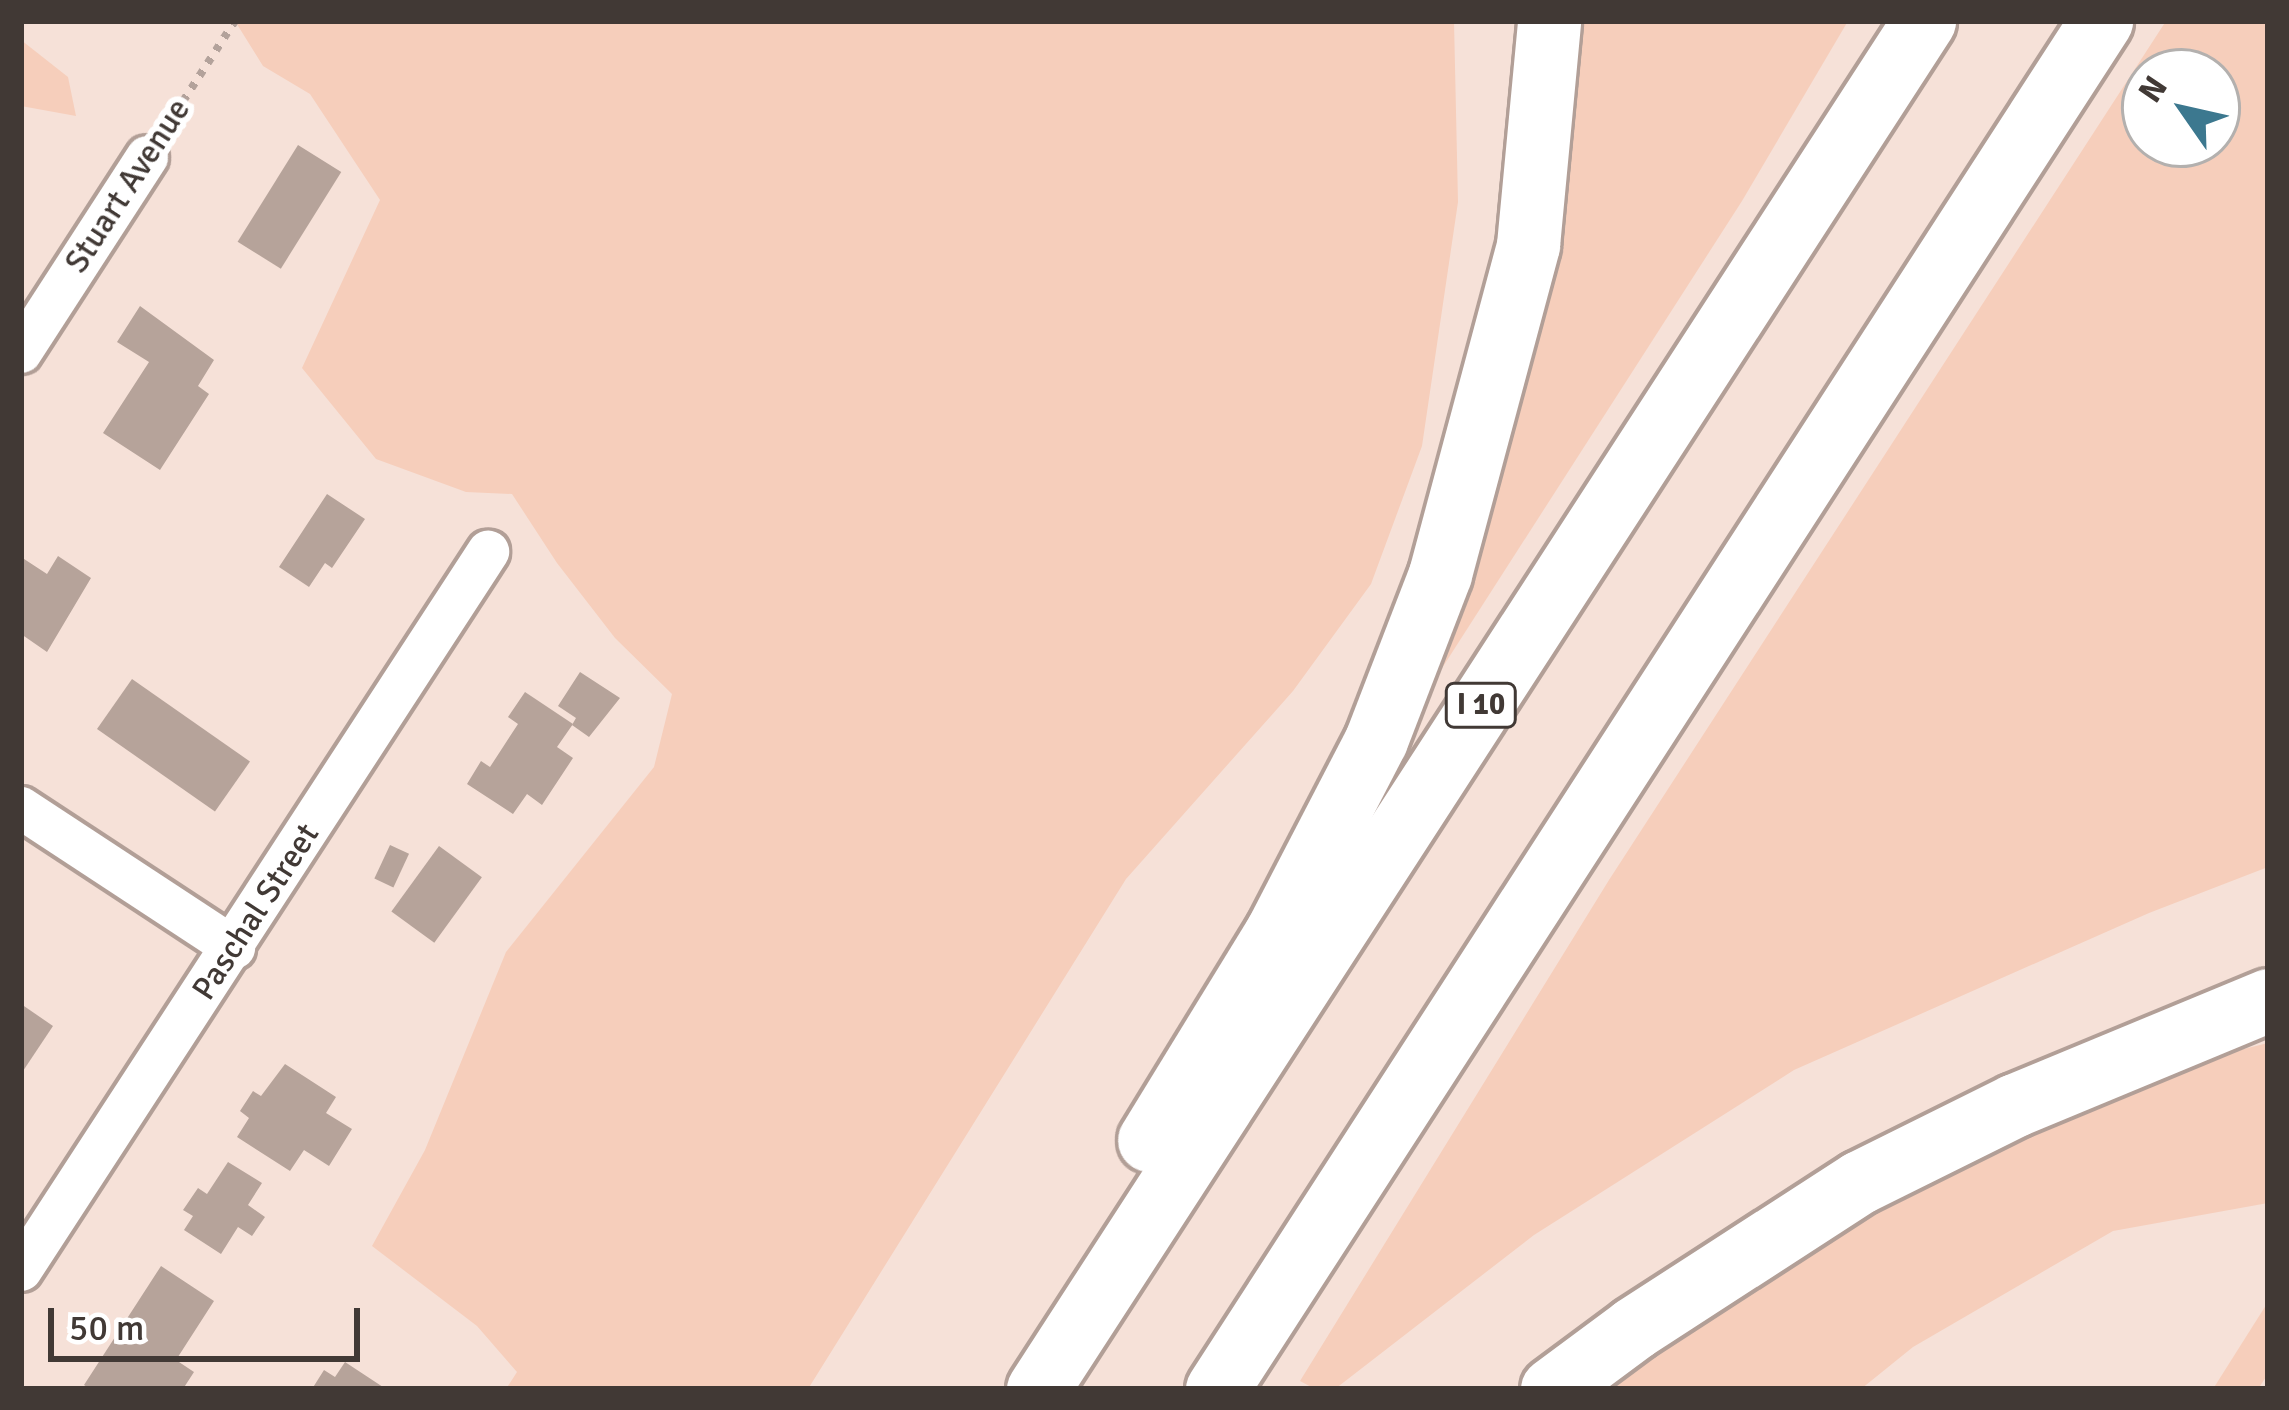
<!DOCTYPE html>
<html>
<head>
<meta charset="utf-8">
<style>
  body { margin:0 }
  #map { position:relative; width:2289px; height:1410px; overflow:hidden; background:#f6e1d8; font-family:Signika,sans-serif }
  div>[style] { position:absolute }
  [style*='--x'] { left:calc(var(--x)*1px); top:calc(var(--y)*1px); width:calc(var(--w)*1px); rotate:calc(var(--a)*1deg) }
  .green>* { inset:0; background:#f6cebb }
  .building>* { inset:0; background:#b6a39a; transform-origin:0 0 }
  .path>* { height:8px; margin-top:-4px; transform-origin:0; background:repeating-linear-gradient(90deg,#b3a29b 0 6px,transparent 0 15px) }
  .roads { filter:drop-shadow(3px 0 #b29f97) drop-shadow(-3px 0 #b29f97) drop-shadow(0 3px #b29f97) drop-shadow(0 -3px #b29f97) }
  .minor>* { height:42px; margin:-21px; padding:0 21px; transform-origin:21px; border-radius:21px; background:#fff }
  .highway>* { height:63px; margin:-31.5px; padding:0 31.5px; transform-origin:31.5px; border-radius:31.5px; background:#fff }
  span { translate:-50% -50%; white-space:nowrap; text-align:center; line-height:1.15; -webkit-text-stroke:12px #fff; paint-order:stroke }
  .shield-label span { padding:3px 9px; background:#fff; border:3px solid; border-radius:9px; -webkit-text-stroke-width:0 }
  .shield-label { font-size:30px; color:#413935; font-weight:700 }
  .street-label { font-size:33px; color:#413935 }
  .frame { position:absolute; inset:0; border:24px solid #413935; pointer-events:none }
  .north { position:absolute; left:2121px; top:48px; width:120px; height:120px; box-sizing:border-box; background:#fff; border:3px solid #b3b0ae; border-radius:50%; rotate:304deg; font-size:33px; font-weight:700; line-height:48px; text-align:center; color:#413935 }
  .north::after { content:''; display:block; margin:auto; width:42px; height:54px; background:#3c788f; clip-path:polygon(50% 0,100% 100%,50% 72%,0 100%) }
  .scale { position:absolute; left:48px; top:1308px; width:312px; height:54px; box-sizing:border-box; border:6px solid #413935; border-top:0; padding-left:15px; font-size:36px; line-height:42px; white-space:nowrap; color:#413935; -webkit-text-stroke:9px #fff; paint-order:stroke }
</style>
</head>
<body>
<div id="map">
  <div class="green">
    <i style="clip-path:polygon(235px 21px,1454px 21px,1458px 202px,1422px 446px,1371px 584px,1293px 691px,1126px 879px,808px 1389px,506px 1389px,517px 1372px,477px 1326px,372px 1246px,425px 1150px,506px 952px,654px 767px,672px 694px,615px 638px,557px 563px,512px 494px,466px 492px,376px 459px,302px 368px,380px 200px,310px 94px,263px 66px)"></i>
    <i style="clip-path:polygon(1564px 21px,1848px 21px,1742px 201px,1419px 704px)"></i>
    <i style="clip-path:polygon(evenodd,2166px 21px,2268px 21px,2268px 867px,2149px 913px,1794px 1070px,1534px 1235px,1335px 1389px,1315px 1389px,1300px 1381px,1609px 880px,2166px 21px,2217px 72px,2217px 144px,2145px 144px,2145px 72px,2217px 72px)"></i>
    <i style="clip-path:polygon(21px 40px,68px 77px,76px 116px,21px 106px)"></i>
    <i style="clip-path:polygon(2268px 1043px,2268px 1203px,2113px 1231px,1913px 1347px,1861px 1389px,1587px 1389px,1768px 1256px,2134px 1076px)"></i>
    <i style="clip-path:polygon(2268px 1302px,2268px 1374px,2258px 1389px,2213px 1389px)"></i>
  </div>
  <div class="building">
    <i style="left:298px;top:145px;width:51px;height:114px;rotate:32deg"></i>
    <i style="clip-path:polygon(140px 306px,214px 360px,198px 386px,209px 394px,160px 470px,103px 433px,149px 362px,117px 342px)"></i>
    <i style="clip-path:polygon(327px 494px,365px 519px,332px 568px,325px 563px,309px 587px,279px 567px)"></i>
    <i style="clip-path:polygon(58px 556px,91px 578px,47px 652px,21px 634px,21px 557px,47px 574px)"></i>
    <i style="clip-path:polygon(580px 672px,620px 698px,589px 737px,572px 725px,576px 718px,558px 706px)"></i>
    <i style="left:132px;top:679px;width:144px;height:61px;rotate:35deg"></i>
    <i style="clip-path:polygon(525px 692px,573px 724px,557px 747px,573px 758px,542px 805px,527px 794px,513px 814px,467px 784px,481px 761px,490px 767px,518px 724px,508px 717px)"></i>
    <i style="left:390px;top:845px;width:21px;height:37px;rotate:25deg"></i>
    <i style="left:439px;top:846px;width:53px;height:81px;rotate:36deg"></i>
    <i style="clip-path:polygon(21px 1004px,53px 1026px,21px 1074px)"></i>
    <i style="clip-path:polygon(285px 1064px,336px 1097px,326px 1113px,352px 1129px,329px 1166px,304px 1150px,290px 1171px,237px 1137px,249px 1118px,240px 1111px,253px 1091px,261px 1096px)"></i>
    <i style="clip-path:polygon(228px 1162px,262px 1183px,248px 1205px,265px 1217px,252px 1236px,238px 1227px,221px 1254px,184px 1230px,193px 1216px,183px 1210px,198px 1188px,207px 1194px)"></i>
    <i style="clip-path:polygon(161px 1266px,214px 1301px,176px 1360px,194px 1372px,183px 1389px,90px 1389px,84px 1385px)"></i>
    <i style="clip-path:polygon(345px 1362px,386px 1389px,312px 1389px,324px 1370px,335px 1377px)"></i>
  </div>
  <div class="path">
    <i style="--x:167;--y:126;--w:125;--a:-57.1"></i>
  </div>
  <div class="roads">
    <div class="minor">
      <i style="--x:21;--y:352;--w:232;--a:-57.1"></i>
      <i style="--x:21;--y:808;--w:255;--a:33.3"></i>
      <i style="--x:21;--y:1270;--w:857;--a:-56.96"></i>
    </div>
    <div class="highway">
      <i style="--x:1149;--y:1140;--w:243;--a:-58.5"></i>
      <i style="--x:1276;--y:933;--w:217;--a:-62.6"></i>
      <i style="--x:1376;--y:740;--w:178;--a:-68.9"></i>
      <i style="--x:1440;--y:574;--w:341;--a:-75"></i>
      <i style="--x:1528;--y:245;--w:225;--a:-84.6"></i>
      <i style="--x:1038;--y:1389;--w:1630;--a:-57.07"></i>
      <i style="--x:1217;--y:1389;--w:1629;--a:-57.13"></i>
      <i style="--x:1552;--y:1389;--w:102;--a:-36.6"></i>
      <i style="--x:1634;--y:1328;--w:269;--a:-32.9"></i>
      <i style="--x:1860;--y:1182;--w:173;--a:-26.4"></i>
      <i style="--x:2015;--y:1105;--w:274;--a:-22.5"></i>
    </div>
  </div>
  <div class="shield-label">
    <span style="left:1481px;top:705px">I 10</span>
  </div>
  <div class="street-label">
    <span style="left:128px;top:186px;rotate:-57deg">Stuart Avenue</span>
    <span style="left:256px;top:912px;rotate:-57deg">Paschal Street</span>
  </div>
  <div class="frame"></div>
  <div class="north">N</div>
  <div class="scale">50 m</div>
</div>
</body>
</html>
